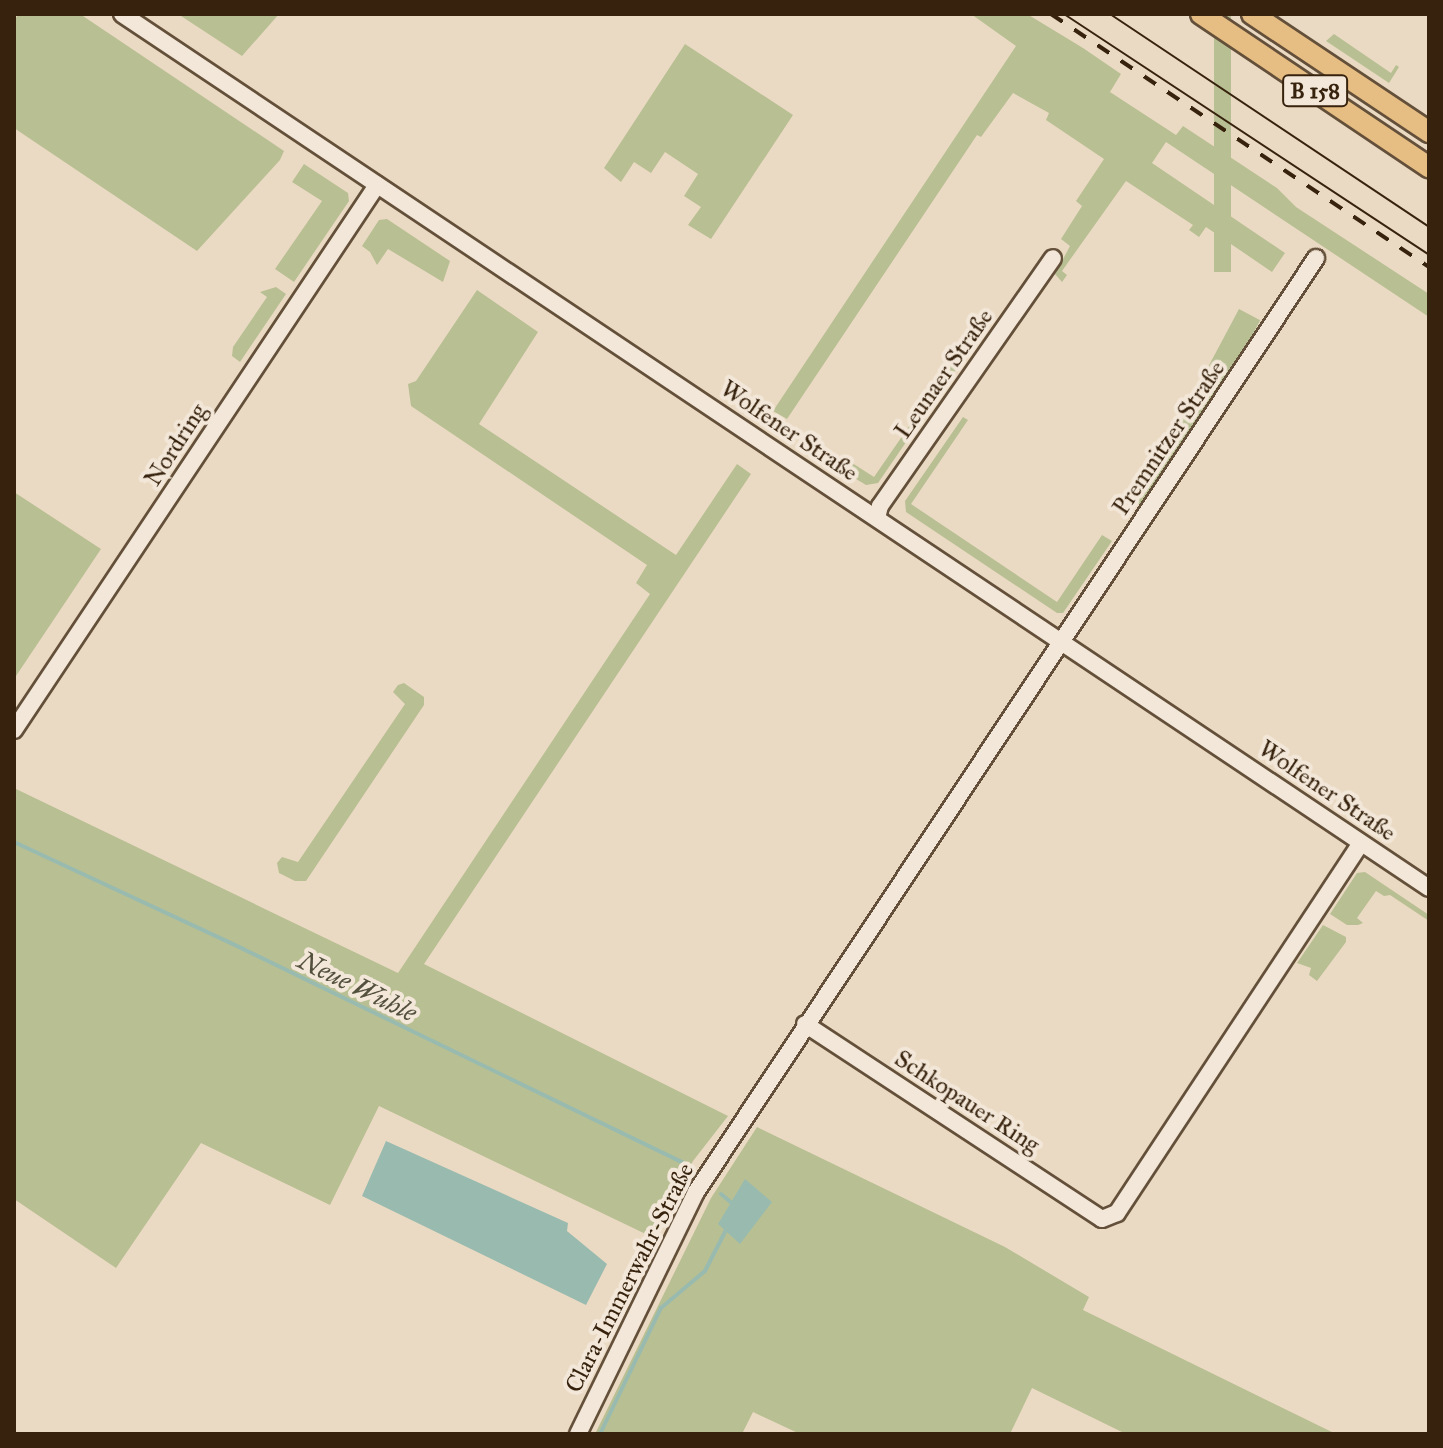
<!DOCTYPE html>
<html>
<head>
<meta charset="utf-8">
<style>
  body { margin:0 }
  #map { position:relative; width:1443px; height:1448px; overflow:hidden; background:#ebdac3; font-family:"IM FELL Great Primer",serif }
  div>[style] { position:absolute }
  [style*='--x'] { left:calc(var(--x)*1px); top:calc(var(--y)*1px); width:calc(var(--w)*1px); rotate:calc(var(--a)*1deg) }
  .green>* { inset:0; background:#b8bf93; transform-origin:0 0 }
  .water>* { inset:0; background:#99bbaf }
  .stream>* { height:4px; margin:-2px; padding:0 2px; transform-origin:2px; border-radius:2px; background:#99bbaf }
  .roads { filter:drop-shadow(2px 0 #64503a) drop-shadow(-2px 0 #64503a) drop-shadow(0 2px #64503a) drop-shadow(0 -2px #64503a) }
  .minor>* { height:16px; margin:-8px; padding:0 8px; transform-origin:8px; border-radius:8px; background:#f2e7d8 }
  .major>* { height:20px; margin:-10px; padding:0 10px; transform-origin:10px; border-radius:10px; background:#e6bd82 }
  .tram>* { height:2px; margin:-1px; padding:0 1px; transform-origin:1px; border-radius:1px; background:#37220d }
  .rail>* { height:4px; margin-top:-2px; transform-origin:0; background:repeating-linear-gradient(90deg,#37220d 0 14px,transparent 0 28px) }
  span { translate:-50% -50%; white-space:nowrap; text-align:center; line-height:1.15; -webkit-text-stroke:8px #f2e7d8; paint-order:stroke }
  .shield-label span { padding:2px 6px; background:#f2e7d8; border:2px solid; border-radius:6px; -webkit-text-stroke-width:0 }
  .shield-label { font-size:22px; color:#37220d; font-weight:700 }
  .street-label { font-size:24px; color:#37220d }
  .water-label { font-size:26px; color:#54503e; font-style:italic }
  .frame { position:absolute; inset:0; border:16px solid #37220d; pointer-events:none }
</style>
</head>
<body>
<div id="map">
  <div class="green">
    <i style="clip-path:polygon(19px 14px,80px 14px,284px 151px,280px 160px,197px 251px,14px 128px,14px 20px)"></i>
    <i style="clip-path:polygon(178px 14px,279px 14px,242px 56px)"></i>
    <i style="clip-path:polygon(971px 14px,1027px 14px,1083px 48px,1121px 74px,1110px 92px,1176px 135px,1183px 126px,1277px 188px,1296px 207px,1429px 294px,1429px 317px,1166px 142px,1152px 163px,1285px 253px,1272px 272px,1206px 227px,1199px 237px,1189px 230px,1193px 225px,1126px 181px,1062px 271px,1067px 275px,1062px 282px,1055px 274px,1070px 246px,1061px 239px,1082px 206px,1076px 201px,1104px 159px,1046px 120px,1049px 113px,1013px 93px,981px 137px,977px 135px,787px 419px,773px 411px,1016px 46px)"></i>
    <i style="left:1214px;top:14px;width:17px;height:258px"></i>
    <i style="clip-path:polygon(1334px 34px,1391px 73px,1396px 65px,1399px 67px,1389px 83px,1326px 41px)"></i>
    <i style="clip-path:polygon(685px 44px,793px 115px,711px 239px,688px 225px,701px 207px,684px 196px,698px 174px,665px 152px,651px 173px,634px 162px,621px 182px,604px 168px)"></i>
    <i style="clip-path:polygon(304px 164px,348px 193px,349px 201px,294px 282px,275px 269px,322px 201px,292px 182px)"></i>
    <i style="clip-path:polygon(387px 219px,450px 261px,443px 282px,388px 249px,377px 265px,370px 252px,362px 246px,379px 220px)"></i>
    <i style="clip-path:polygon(276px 287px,286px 294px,240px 362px,232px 356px,233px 347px,267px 297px,260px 292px)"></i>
    <i style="clip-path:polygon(477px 290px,538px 332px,479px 424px,676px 555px,737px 464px,751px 474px,424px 964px,728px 1116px,693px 1161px,654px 1238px,379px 1106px,330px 1205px,201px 1143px,116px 1268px,14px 1199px,14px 788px,398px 973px,650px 594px,636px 583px,647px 565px,411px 406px,408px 384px,416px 381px)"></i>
    <i style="left:1239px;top:309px;width:24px;height:219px;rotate:28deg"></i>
    <i style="clip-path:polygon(965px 345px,970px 349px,878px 483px,866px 485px,843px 471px,849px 461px,874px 477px)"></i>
    <i style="clip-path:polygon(963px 417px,968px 420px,911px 504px,1057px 602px,1102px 535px,1112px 541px,1063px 613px,1057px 613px,906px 512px,905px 501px)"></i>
    <i style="clip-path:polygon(14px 492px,101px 549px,14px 679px)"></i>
    <i style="clip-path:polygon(404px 683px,424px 697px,424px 705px,306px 881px,295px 881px,279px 873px,277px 863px,282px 857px,298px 862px,405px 704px,393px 692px,398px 685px)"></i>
    <i style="clip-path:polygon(1365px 872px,1429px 915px,1429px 921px,1390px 895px,1384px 896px,1376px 891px,1357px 918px,1363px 923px,1358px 925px,1347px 925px,1330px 914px,1357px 873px)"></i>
    <i style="clip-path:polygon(1323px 925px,1346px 937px,1346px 942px,1317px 981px,1309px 975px,1311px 968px,1297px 963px)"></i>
    <i style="clip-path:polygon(757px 1127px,1005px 1247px,1089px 1297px,1083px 1310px,1336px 1434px,1126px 1434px,1032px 1388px,1010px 1434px,800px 1434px,753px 1412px,742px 1434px,595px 1434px,711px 1198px)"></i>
  </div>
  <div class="water">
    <i style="clip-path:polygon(386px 1141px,568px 1223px,567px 1231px,607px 1264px,586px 1305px,362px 1196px)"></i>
    <i style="clip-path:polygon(745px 1179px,772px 1202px,740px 1244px,718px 1224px)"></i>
  </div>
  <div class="stream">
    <i style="--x:14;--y:842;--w:253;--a:25"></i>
    <i style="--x:243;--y:949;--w:492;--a:25.9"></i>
    <i style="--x:721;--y:1194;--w:16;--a:40"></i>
    <i style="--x:600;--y:1434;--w:140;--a:-64.2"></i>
    <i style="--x:661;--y:1308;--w:57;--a:-40.1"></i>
    <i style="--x:705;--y:1271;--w:48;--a:-62.9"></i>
  </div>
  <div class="roads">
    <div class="minor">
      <i style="--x:122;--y:14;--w:1572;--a:33.77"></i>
      <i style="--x:877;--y:518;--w:12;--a:-76"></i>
      <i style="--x:880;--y:506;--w:302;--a:-55.1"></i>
      <i style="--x:14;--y:730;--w:655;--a:-56.33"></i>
      <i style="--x:805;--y:1024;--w:355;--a:33.3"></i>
      <i style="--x:1102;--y:1219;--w:16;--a:-22"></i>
      <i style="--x:1117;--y:1213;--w:443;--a:-56.6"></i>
      <i style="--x:578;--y:1434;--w:269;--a:-64"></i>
      <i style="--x:696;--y:1192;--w:1121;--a:-56.42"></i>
    </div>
    <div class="major">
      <i style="--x:1201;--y:14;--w:275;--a:33.9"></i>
      <i style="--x:1252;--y:14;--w:213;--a:33.7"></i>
    </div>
  </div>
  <div class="tram">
    <i style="--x:1064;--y:14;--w:437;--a:33.4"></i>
    <i style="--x:1110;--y:14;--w:384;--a:33.7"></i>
  </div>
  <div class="rail">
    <i style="--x:1051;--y:14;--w:455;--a:33.8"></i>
  </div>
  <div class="shield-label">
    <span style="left:1315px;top:91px">B 158</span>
  </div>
  <div class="street-label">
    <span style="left:944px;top:374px;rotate:-55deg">Leunaer Straße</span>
    <span style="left:789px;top:431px;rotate:34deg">Wolfener Straße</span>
    <span style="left:1169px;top:438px;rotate:-56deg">Premnitzer Straße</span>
    <span style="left:176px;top:445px;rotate:-57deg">Nordring</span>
    <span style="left:1327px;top:791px;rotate:34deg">Wolfener Straße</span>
    <span style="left:967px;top:1102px;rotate:33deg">Schkopauer Ring</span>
    <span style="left:630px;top:1278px;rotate:-63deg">Clara-Immerwahr-Straße</span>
  </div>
  <div class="water-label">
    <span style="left:357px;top:987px;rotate:26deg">Neue Wuhle</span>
  </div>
  <div class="frame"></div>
</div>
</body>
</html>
